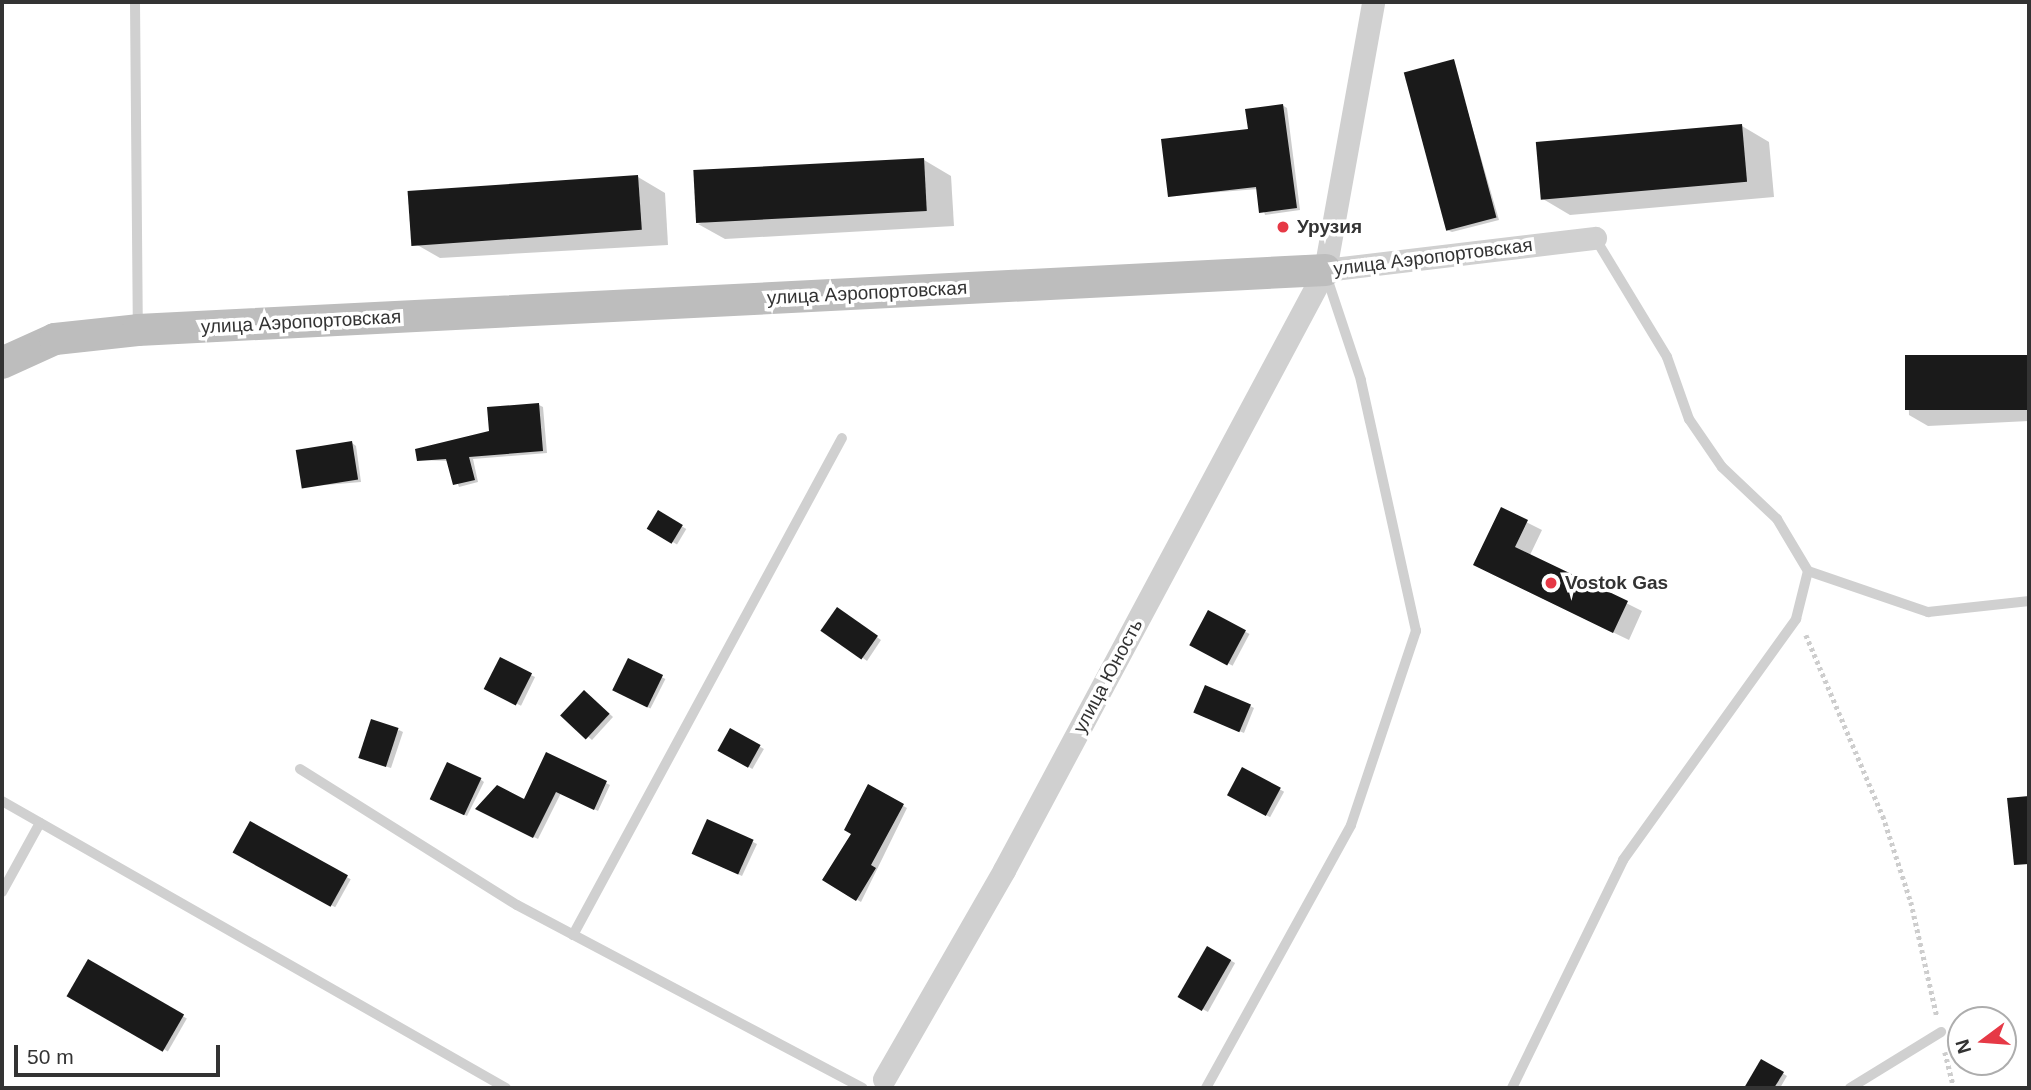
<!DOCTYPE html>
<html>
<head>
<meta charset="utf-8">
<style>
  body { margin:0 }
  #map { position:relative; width:2031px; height:1090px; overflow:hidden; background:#fff; font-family:Helvetica,sans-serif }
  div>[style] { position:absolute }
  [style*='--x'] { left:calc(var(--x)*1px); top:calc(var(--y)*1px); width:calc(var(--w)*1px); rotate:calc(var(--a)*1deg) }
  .shadow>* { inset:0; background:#0003; transform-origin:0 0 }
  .building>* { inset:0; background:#1a1a1a; transform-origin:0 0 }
  .path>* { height:4.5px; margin-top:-2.25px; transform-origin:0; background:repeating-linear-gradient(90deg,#cdcdcd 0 3.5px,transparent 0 7px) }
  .lane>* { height:10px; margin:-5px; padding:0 5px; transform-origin:5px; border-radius:5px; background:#d0d0d0 }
  .street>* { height:23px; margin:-11.5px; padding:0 11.5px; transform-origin:11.5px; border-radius:11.5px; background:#d0d0d0 }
  .secondary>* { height:32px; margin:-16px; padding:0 16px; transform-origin:16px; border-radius:16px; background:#bdbdbd }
  .dots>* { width:19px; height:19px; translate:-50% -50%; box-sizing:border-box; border:4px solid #fff; border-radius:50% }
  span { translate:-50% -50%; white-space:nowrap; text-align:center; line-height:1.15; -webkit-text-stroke:7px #fff; paint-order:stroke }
  .poi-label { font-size:19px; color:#333; font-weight:700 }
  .left { translate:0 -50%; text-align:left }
  .street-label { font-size:19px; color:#333 }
  .frame { position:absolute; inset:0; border:4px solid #333; pointer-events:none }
  .north { position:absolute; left:1947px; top:1006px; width:70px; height:70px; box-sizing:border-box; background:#fff; border:2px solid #adadad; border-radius:50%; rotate:254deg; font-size:19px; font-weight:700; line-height:28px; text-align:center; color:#333 }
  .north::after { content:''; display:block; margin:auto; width:24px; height:32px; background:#e63946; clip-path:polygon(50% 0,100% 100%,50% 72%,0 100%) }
  .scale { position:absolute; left:14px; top:1045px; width:206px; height:32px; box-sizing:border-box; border:4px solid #333; border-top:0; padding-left:9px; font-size:21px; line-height:24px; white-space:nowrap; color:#333; -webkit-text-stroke:5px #fff; paint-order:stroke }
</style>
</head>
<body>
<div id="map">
  <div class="shadow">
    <i style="clip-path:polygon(1453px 61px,1499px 220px,1452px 232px,1447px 230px)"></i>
    <i style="clip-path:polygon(1282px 105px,1287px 108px,1300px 210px,1265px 215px,1258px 189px,1170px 196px)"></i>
    <i style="clip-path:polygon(1742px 126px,1769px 142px,1774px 197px,1570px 215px,1543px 199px)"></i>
    <i style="clip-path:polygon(924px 160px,951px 176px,954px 226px,725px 239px,698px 224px)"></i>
    <i style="clip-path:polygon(638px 177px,665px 193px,668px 245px,440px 258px,412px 242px)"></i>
    <i style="clip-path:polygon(2029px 357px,2029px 421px,1928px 426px,1909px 415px,1907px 362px)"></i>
    <i style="clip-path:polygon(539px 405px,543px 407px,547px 453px,473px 459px,478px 482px,459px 487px,449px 461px,419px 460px,491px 432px)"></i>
    <i style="clip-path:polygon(352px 443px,356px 446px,361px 482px,303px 487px)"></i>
    <i style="clip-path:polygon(1502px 510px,1542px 530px,1530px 555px,1642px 611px,1629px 640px,1490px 573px)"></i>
    <i style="left:658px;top:512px;width:33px;height:18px;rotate:31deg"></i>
    <i style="clip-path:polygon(842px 612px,881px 640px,867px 661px,863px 658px)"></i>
    <i style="left:1208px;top:612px;width:47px;height:36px;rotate:28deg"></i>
    <i style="left:500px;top:660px;width:39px;height:32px;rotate:26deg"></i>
    <i style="left:628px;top:660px;width:42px;height:33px;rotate:27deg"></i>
    <i style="clip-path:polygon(589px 695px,613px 717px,592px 740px,563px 716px)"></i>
    <i style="clip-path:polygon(1250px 706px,1254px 708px,1244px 733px,1200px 715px)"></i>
    <i style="clip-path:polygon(399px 730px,403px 732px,391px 768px,365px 760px)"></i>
    <i style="left:731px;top:730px;width:38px;height:23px;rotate:30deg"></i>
    <i style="clip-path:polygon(547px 754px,610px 785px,598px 811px,561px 793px,538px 839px,477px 809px,524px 801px)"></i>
    <i style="left:1243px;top:769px;width:47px;height:29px;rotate:29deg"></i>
    <i style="clip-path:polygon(480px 779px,484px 782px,467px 816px,432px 798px)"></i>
    <i style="clip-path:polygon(869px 787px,907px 808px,861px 902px,824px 880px,853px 833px)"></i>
    <i style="left:251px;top:824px;width:114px;height:32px;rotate:29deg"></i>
    <i style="clip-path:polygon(753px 842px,757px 844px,742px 876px,698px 856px)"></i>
    <i style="left:1208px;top:948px;width:31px;height:56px;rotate:29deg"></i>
    <i style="left:89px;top:962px;width:113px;height:38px;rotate:30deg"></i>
    <i style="clip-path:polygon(1762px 1061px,1787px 1076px,1780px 1088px,1746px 1088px)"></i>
  </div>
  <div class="building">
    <i style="left:1454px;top:59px;width:164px;height:52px;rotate:75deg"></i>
    <i style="clip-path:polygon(1283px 104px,1297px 208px,1259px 213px,1256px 187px,1168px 197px,1161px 139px,1248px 129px,1245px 109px)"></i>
    <i style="left:1742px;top:124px;width:58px;height:207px;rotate:85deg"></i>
    <i style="left:924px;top:158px;width:53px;height:231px;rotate:87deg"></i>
    <i style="left:638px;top:175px;width:55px;height:231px;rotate:86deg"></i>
    <i style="left:2029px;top:355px;width:55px;height:124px;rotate:90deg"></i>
    <i style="clip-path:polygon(539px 403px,543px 451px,469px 457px,475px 480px,453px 485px,446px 459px,417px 461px,415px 449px,489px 431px,487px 407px)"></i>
    <i style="left:352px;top:441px;width:39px;height:57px;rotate:81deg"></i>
    <i style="clip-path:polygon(1501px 507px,1528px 520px,1515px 547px,1628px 601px,1613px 633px,1473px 565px)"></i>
    <i style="left:658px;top:510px;width:29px;height:22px;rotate:31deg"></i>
    <i style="left:837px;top:607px;width:50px;height:29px;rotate:35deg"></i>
    <i style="left:1208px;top:610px;width:43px;height:40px;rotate:28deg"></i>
    <i style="left:500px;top:657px;width:36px;height:36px;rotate:27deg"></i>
    <i style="left:628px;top:658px;width:39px;height:36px;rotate:26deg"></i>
    <i style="left:1205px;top:685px;width:50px;height:30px;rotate:23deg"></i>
    <i style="left:584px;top:690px;width:35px;height:35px;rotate:43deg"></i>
    <i style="left:371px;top:719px;width:29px;height:41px;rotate:18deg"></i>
    <i style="left:730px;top:728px;width:35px;height:26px;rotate:29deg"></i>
    <i style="clip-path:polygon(546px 752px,607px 781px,594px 810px,556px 792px,533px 838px,475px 809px,497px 785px,524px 799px)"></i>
    <i style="left:447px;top:762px;width:38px;height:41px;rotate:25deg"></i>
    <i style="left:1242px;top:767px;width:44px;height:32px;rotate:28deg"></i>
    <i style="clip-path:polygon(868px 784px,904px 804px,871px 865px,876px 868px,856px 901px,822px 880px,851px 834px,844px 830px)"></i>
    <i style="clip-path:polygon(2029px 796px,2029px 864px,2014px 865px,2007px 798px)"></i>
    <i style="left:707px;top:819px;width:51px;height:38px;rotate:24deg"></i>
    <i style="left:250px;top:821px;width:112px;height:36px;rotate:29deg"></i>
    <i style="left:1207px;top:946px;width:28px;height:59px;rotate:30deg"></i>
    <i style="left:88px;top:959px;width:111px;height:43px;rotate:30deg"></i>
    <i style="clip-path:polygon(1761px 1059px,1784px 1072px,1774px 1088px,1744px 1088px)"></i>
  </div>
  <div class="path">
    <i style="--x:1806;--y:635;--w:197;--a:67"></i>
    <i style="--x:1883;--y:816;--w:90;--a:72"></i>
    <i style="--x:1911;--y:902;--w:117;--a:77.2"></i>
    <i style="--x:1945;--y:1052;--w:37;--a:76"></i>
  </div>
  <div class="lane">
    <i style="--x:135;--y:2;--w:325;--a:89.5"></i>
    <i style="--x:1595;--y:238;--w:139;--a:58.8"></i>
    <i style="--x:1667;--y:357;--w:66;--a:70.5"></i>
    <i style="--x:1689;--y:419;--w:58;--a:55.5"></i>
    <i style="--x:1722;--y:467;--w:76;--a:43.4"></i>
    <i style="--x:1777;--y:519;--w:61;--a:59.2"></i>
    <i style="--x:1808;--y:571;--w:127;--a:18.9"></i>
    <i style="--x:1928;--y:612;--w:102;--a:-6.2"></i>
    <i style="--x:300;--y:769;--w:256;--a:32.1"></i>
    <i style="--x:517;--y:905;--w:391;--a:27.9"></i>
    <i style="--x:2;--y:801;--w:580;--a:29.66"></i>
    <i style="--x:2;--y:892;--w:79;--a:-61.2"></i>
    <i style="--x:573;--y:935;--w:565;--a:-61.58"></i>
    <i style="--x:1206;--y:1088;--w:300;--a:-61.1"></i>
    <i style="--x:1351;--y:825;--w:205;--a:-71.5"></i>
    <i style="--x:1416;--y:631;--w:257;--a:-102.4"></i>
    <i style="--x:1361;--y:380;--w:114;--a:-108.4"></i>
    <i style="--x:1512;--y:1088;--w:254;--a:-64"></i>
    <i style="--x:1623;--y:860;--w:297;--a:-54.3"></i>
    <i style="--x:1796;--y:619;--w:49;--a:-76"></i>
    <i style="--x:1850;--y:1088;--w:107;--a:-31.6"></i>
  </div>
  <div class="street">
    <i style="--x:1325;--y:270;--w:272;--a:-6.8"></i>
    <i style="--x:884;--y:1079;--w:241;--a:-60.1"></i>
    <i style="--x:1004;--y:870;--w:680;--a:-61.85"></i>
    <i style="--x:1325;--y:270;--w:272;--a:-79.8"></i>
  </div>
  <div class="secondary">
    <i style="--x:2;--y:363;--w:58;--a:-24.4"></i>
    <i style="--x:55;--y:339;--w:83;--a:-6.2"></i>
    <i style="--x:138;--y:330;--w:1189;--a:-2.89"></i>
  </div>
  <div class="dots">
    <i style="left:1283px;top:227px;background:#e63946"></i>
    <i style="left:1551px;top:583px;background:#e63946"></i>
  </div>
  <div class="poi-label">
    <span class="left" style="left:1297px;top:227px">Урузия</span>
    <span class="left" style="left:1565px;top:583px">Vostok Gas</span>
  </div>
  <div class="street-label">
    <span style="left:1433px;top:257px;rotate:-7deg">улица Аэропортовская</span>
    <span style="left:867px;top:293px;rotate:-3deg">улица Аэропортовская</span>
    <span style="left:301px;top:322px;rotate:-3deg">улица Аэропортовская</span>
    <span style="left:1108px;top:676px;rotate:-62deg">улица Юность</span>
  </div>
  <div class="frame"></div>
  <div class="north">N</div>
  <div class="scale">50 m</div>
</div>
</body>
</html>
